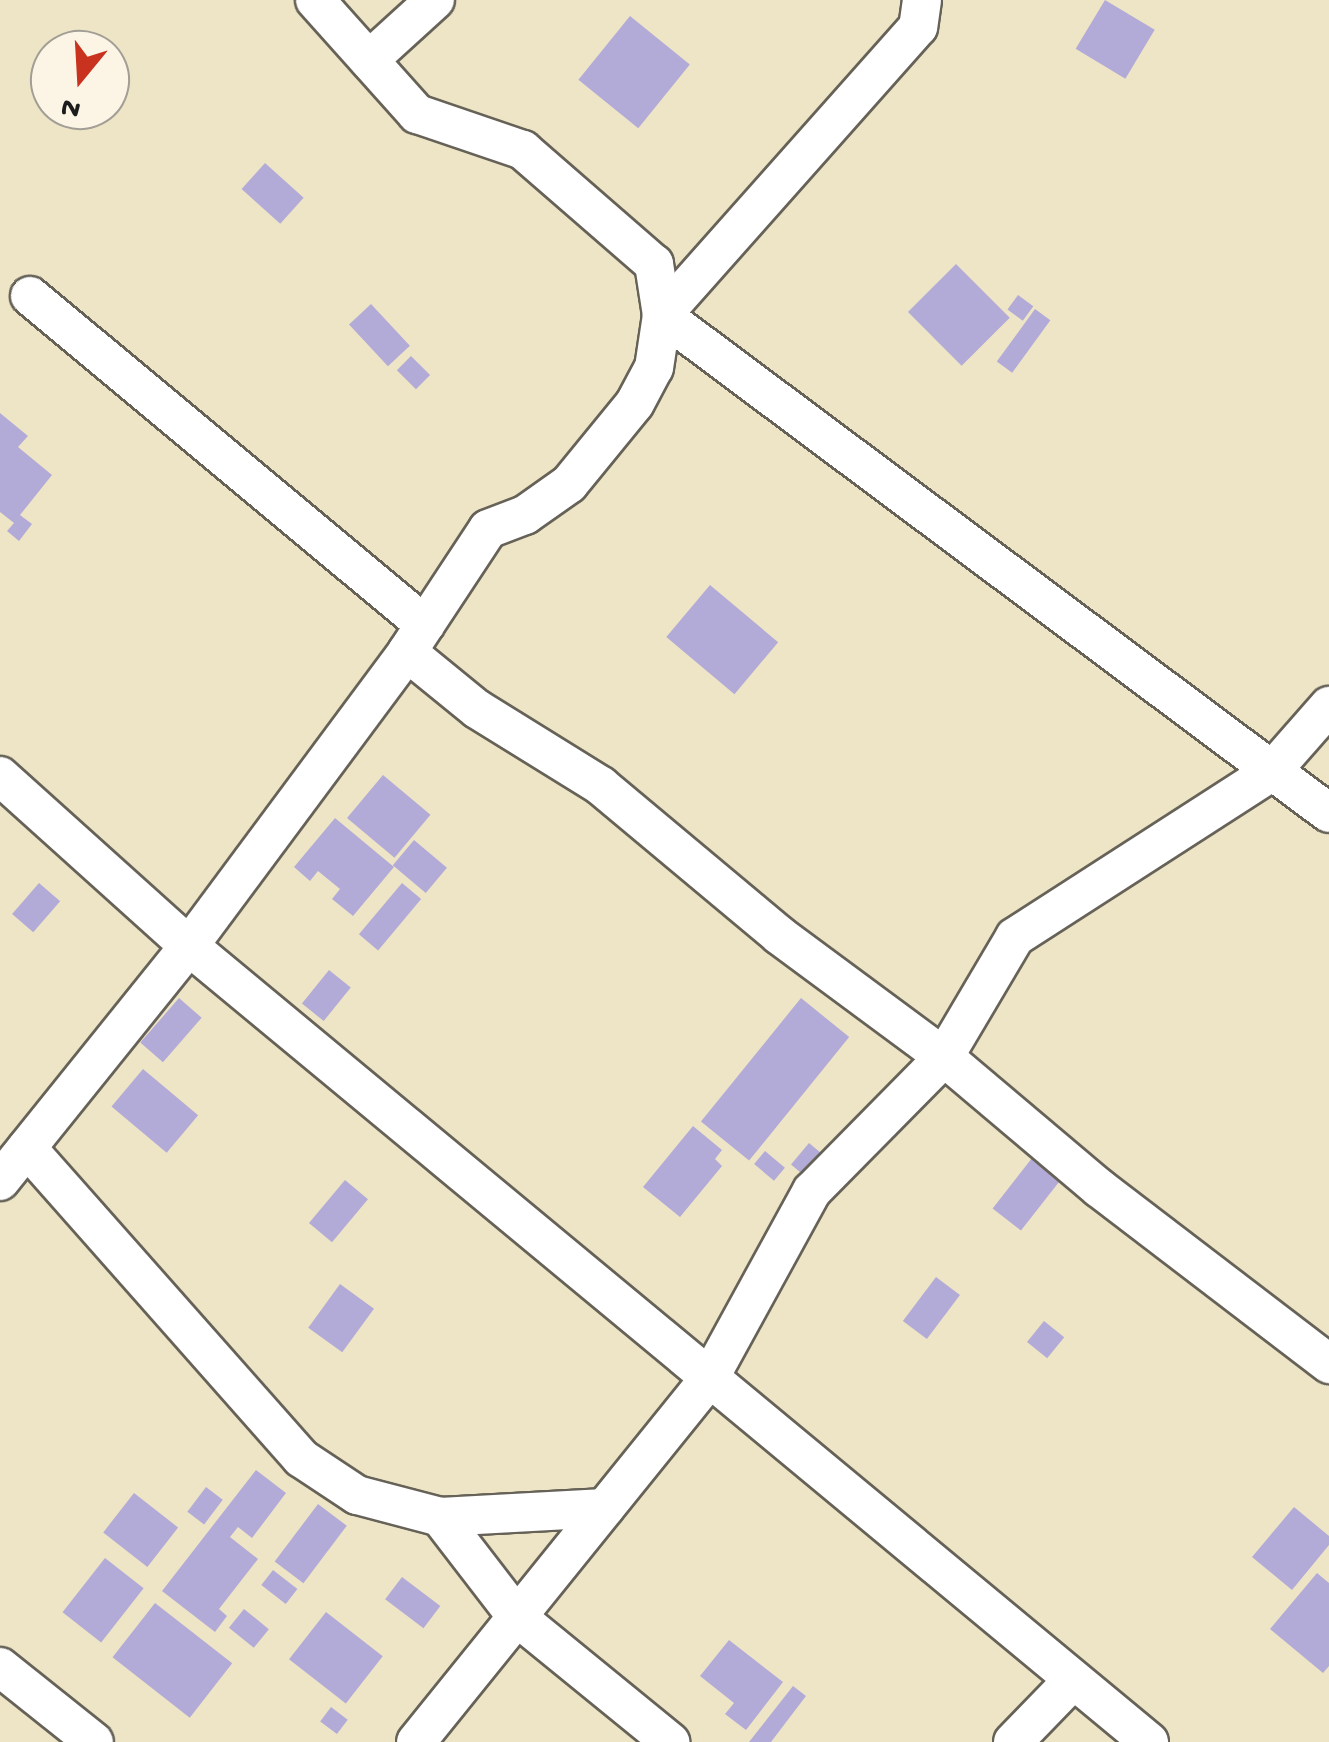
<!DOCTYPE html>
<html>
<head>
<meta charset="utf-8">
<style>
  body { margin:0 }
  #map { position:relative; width:1329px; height:1742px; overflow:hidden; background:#eee5c6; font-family:"Gochi Hand",sans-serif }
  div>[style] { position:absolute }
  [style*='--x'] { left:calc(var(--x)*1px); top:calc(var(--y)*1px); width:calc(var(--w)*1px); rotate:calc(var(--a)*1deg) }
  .building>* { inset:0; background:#b3abd7; transform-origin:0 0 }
  .roads { filter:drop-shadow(2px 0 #666258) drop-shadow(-2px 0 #666258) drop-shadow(0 2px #666258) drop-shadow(0 -2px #666258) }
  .minor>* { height:38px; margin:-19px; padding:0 19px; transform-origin:19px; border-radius:19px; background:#fff }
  span { translate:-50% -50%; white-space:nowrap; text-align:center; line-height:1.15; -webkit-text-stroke:10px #fcf5e5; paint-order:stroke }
  .north { position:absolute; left:30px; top:30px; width:100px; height:100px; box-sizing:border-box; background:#fcf5e5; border:2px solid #a29e95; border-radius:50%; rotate:198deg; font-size:28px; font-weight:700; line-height:40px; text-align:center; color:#1c1c1c }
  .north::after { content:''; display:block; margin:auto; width:35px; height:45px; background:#c8321e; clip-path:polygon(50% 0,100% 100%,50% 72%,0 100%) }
</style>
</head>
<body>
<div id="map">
  <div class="building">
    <i style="left:1105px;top:0;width:58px;height:57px;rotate:31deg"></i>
    <i style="left:630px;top:16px;width:77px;height:82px;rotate:39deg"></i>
    <i style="left:265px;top:163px;width:52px;height:35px;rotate:42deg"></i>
    <i style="left:956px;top:264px;width:76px;height:68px;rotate:45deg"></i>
    <i style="left:1018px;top:295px;width:19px;height:18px;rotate:36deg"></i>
    <i style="left:371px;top:304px;width:57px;height:30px;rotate:47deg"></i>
    <i style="left:1035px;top:309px;width:19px;height:65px;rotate:36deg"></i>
    <i style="left:411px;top:356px;width:27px;height:20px;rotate:45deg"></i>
    <i style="clip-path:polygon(0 413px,28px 436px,18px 447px,52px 475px,20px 515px,32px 524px,19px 541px,7px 531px,14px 523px,0 512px)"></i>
    <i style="left:710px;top:585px;width:89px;height:68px;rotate:40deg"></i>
    <i style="left:383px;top:775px;width:62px;height:56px;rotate:40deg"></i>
    <i style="clip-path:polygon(335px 818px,394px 867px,353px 916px,332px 899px,340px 889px,318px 871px,310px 881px,294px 867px)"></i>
    <i style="left:414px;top:840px;width:43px;height:33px;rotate:40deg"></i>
    <i style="left:39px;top:883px;width:28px;height:41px;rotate:41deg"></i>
    <i style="left:402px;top:883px;width:25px;height:67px;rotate:40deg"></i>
    <i style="left:329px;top:970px;width:28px;height:43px;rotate:39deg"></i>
    <i style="left:179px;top:998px;width:30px;height:59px;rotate:41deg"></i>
    <i style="left:801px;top:998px;width:62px;height:159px;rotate:39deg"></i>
    <i style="left:143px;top:1069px;width:72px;height:49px;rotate:40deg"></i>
    <i style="clip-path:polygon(693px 1126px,722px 1150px,715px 1159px,722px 1166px,680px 1217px,643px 1187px)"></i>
    <i style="left:809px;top:1143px;width:16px;height:28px;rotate:40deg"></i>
    <i style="left:765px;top:1151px;width:26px;height:17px;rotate:40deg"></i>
    <i style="left:1032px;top:1158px;width:36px;height:64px;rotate:38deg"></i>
    <i style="left:345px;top:1180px;width:30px;height:56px;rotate:40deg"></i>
    <i style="left:936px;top:1277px;width:30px;height:55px;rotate:37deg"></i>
    <i style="left:340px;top:1284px;width:42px;height:54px;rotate:36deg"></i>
    <i style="left:1044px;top:1321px;width:26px;height:27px;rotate:39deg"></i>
    <i style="clip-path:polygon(256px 1470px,286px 1493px,252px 1538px,238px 1527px,230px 1537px,258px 1559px,219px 1609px,227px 1616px,215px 1632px,162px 1591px)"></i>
    <i style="left:206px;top:1487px;width:21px;height:31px;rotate:37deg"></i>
    <i style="left:134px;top:1493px;width:56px;height:50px;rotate:38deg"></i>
    <i style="left:318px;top:1504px;width:36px;height:72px;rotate:37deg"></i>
    <i style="clip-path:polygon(1294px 1507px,1329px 1536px,1329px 1545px,1292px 1590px,1252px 1557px)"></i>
    <i style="left:105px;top:1558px;width:49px;height:69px;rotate:38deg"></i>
    <i style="left:273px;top:1570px;width:31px;height:19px;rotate:38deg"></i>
    <i style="clip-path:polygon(1317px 1573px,1329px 1583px,1329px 1666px,1323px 1673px,1270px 1629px)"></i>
    <i style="left:402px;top:1577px;width:48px;height:28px;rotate:37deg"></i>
    <i style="left:155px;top:1603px;width:98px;height:69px;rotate:38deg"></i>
    <i style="left:244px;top:1609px;width:32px;height:24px;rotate:39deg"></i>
    <i style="left:326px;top:1612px;width:72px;height:60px;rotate:38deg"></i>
    <i style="clip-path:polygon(729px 1640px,783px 1682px,746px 1730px,725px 1714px,734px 1703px,700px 1676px)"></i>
    <i style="clip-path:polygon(793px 1686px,806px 1696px,771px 1742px,749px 1742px)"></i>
    <i style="left:331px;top:1707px;width:21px;height:18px;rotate:37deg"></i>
  </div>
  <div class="roads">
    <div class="minor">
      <i style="--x:922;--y:0;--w:27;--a:98"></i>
      <i style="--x:918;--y:27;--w:385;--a:131.6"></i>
      <i style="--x:662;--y:315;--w:832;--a:36.75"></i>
      <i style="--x:369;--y:60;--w:89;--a:-42.3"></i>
      <i style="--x:30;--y:296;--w:514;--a:39.79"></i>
      <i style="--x:407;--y:652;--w:90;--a:39.2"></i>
      <i style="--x:477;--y:709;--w:146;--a:31.8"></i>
      <i style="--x:601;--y:786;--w:232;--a:39.9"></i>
      <i style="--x:779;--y:935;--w:205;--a:36.5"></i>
      <i style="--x:944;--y:1057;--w:203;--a:40.2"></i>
      <i style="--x:1099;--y:1188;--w:290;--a:37.4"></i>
      <i style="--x:0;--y:776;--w:254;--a:42"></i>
      <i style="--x:189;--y:946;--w:1247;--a:39.66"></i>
      <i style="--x:27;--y:1148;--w:414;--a:48.5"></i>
      <i style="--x:301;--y:1458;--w:67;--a:33.5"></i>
      <i style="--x:357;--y:1495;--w:86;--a:14.8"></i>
      <i style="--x:440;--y:1517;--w:165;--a:-3.1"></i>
      <i style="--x:0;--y:1181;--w:302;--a:-51.2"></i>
      <i style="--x:189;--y:946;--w:366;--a:-53.4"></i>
      <i style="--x:407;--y:652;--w:147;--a:-56.6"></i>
      <i style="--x:488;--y:529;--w:40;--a:-21"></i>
      <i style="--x:525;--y:515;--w:54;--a:-35.2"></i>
      <i style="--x:569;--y:484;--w:104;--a:-50.8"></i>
      <i style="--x:635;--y:403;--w:40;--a:-62"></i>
      <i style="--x:654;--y:368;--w:54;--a:-81.4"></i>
      <i style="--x:662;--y:315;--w:52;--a:-98.9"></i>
      <i style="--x:654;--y:264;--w:174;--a:-139"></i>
      <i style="--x:523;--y:150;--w:112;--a:-161.2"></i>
      <i style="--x:417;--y:114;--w:153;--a:-131.8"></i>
      <i style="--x:440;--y:1517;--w:126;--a:52.4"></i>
      <i style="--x:517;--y:1617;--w:198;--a:39.2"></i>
      <i style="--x:0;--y:1667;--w:120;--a:38.6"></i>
      <i style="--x:416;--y:1742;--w:469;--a:-51.1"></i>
      <i style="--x:710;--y:1377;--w:212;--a:-61.3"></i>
      <i style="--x:812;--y:1191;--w:188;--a:-45.4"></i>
      <i style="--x:944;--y:1057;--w:139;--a:-59.4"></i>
      <i style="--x:1015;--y:937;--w:305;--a:-32.8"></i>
      <i style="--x:1271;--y:772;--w:88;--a:-48.7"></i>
      <i style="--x:1013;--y:1742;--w:86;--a:-45.9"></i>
    </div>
  </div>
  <div class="north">N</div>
</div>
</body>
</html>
